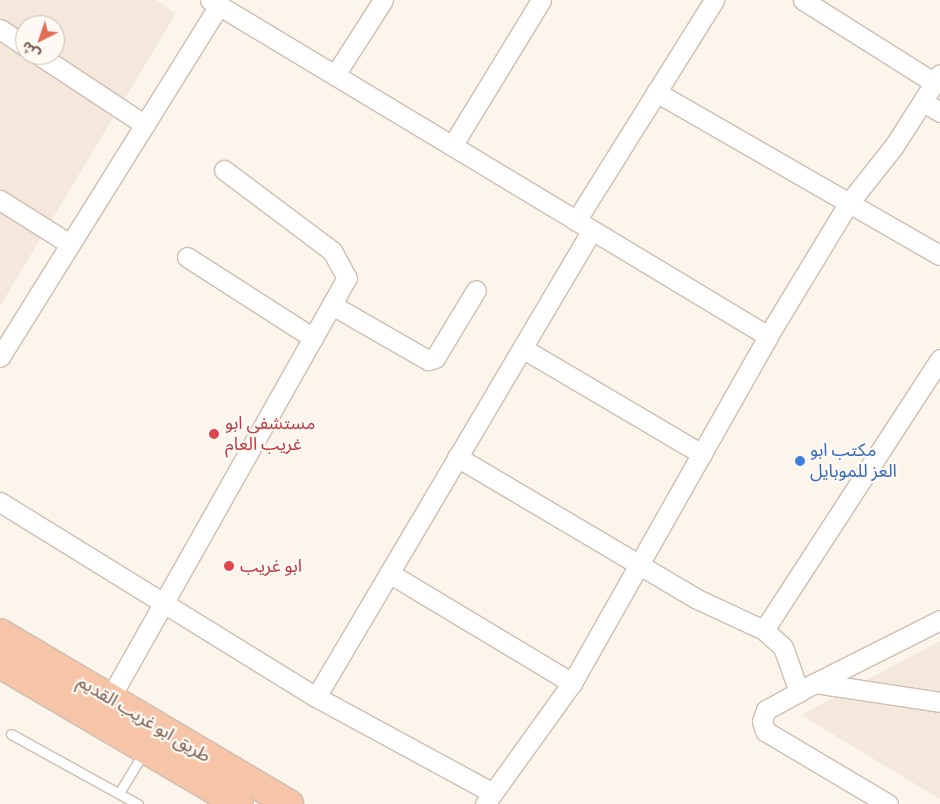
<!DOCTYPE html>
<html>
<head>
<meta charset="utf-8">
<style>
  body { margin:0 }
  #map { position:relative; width:940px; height:804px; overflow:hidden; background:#fcf5ec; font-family:"PT Sans Narrow","Noto Sans Arabic",sans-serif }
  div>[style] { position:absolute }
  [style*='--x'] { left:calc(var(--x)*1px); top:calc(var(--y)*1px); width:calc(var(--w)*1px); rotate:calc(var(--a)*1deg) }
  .residential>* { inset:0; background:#f4e7db }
  .roads { filter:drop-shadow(1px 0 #cfbdb1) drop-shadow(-1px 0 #cfbdb1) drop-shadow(0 1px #cfbdb1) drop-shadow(0 -1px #cfbdb1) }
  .service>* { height:9px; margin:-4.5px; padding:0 4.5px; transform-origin:4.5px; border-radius:4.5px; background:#fff }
  .minor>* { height:19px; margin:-9.5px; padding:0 9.5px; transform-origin:9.5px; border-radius:9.5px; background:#fff }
  .trunk>* { height:28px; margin:-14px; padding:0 14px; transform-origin:14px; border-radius:14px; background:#f6c5a7 }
  .dots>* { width:14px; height:14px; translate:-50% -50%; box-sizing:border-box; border:2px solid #fff9f3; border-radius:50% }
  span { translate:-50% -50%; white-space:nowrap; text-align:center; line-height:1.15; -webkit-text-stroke:4.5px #fff9f3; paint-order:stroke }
  .health-label { font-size:18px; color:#be3a42 }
  .left { translate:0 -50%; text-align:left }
  .shop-label { font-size:18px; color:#366cbe }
  .street-label { font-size:18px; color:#785b4e }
  .north { position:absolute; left:15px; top:15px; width:50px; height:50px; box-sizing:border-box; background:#fff9f3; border:1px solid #c9bab1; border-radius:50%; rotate:221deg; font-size:14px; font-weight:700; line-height:20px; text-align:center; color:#785b4e }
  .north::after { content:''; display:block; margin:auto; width:18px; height:22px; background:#e16c56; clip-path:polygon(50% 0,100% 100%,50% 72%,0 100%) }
</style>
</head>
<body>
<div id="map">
  <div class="residential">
    <i style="clip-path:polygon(evenodd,0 0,156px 0,176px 13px,0 306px,0 0,25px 25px,55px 25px,55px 55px,25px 55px,25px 25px)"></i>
    <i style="clip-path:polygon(940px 641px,940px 799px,801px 715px)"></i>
  </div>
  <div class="roads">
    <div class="service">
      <i style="--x:11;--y:734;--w:145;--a:28.9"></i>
      <i style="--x:119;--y:793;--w:48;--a:-58.6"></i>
    </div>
    <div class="minor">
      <i style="--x:210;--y:0;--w:651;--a:31.05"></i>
      <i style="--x:803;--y:0;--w:156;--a:32.2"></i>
      <i style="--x:0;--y:29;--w:30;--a:34"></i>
      <i style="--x:39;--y:55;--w:127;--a:33.4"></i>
      <i style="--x:335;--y:75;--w:89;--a:-57.4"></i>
      <i style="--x:656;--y:92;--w:327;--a:29.9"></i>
      <i style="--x:923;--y:102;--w:20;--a:30"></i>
      <i style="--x:452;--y:146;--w:171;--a:-58.6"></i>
      <i style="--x:0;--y:200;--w:83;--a:32.2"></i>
      <i style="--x:576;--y:221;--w:261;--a:-58"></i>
      <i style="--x:187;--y:257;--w:150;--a:32.7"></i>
      <i style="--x:332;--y:305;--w:111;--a:29.8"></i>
      <i style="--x:428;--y:360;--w:7;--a:-16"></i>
      <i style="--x:435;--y:358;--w:79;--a:-58.9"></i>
      <i style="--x:522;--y:348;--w:209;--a:30.5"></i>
      <i style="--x:0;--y:357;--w:415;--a:-58.1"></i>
      <i style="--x:457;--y:457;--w:277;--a:30.6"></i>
      <i style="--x:695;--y:598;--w:76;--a:24.9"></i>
      <i style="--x:764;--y:630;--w:25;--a:42"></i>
      <i style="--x:783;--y:647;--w:48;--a:70.4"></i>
      <i style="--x:0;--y:502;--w:371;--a:31.7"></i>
      <i style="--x:316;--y:697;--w:201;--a:28.5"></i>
      <i style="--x:389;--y:573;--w:214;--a:31"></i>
      <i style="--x:764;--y:630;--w:323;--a:-57"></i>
      <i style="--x:815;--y:683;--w:126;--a:8.6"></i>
      <i style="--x:316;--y:697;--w:542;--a:-59.42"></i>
      <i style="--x:110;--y:698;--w:482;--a:-60.6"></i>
      <i style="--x:347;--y:278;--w:31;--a:-119"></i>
      <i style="--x:332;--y:251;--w:135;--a:-143.1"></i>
      <i style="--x:485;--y:804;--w:149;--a:-54.3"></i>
      <i style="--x:572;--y:683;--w:399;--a:-60.5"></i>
      <i style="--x:768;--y:336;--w:154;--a:-58.8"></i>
      <i style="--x:848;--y:204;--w:74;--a:-51.6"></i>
      <i style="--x:894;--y:146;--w:85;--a:-57.4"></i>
      <i style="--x:888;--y:804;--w:143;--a:-149.3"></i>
      <i style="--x:765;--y:731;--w:10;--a:-107"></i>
      <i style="--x:762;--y:721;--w:12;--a:-70"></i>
      <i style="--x:766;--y:710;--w:56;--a:-28.9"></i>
      <i style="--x:815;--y:683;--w:140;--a:-26.7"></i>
    </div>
    <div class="trunk">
      <i style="--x:0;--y:633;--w:336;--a:30.6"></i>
      <i style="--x:0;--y:664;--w:277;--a:30.4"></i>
    </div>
  </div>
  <div class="dots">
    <i style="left:214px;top:434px;background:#e0444e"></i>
    <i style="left:800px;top:461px;background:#3f7fe0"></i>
    <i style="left:229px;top:566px;background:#e0444e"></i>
  </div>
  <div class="health-label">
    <span class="left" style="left:225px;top:434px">مستشفى ابو<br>غريب العام</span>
    <span class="left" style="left:240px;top:566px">ابو غريب</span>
  </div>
  <div class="shop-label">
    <span class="left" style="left:810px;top:461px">مكتب ابو<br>العز للموبايل</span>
  </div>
  <div class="street-label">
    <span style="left:144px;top:719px;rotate:31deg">طريق ابو غريب القديم</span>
  </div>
  <div class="north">ش</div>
</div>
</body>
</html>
